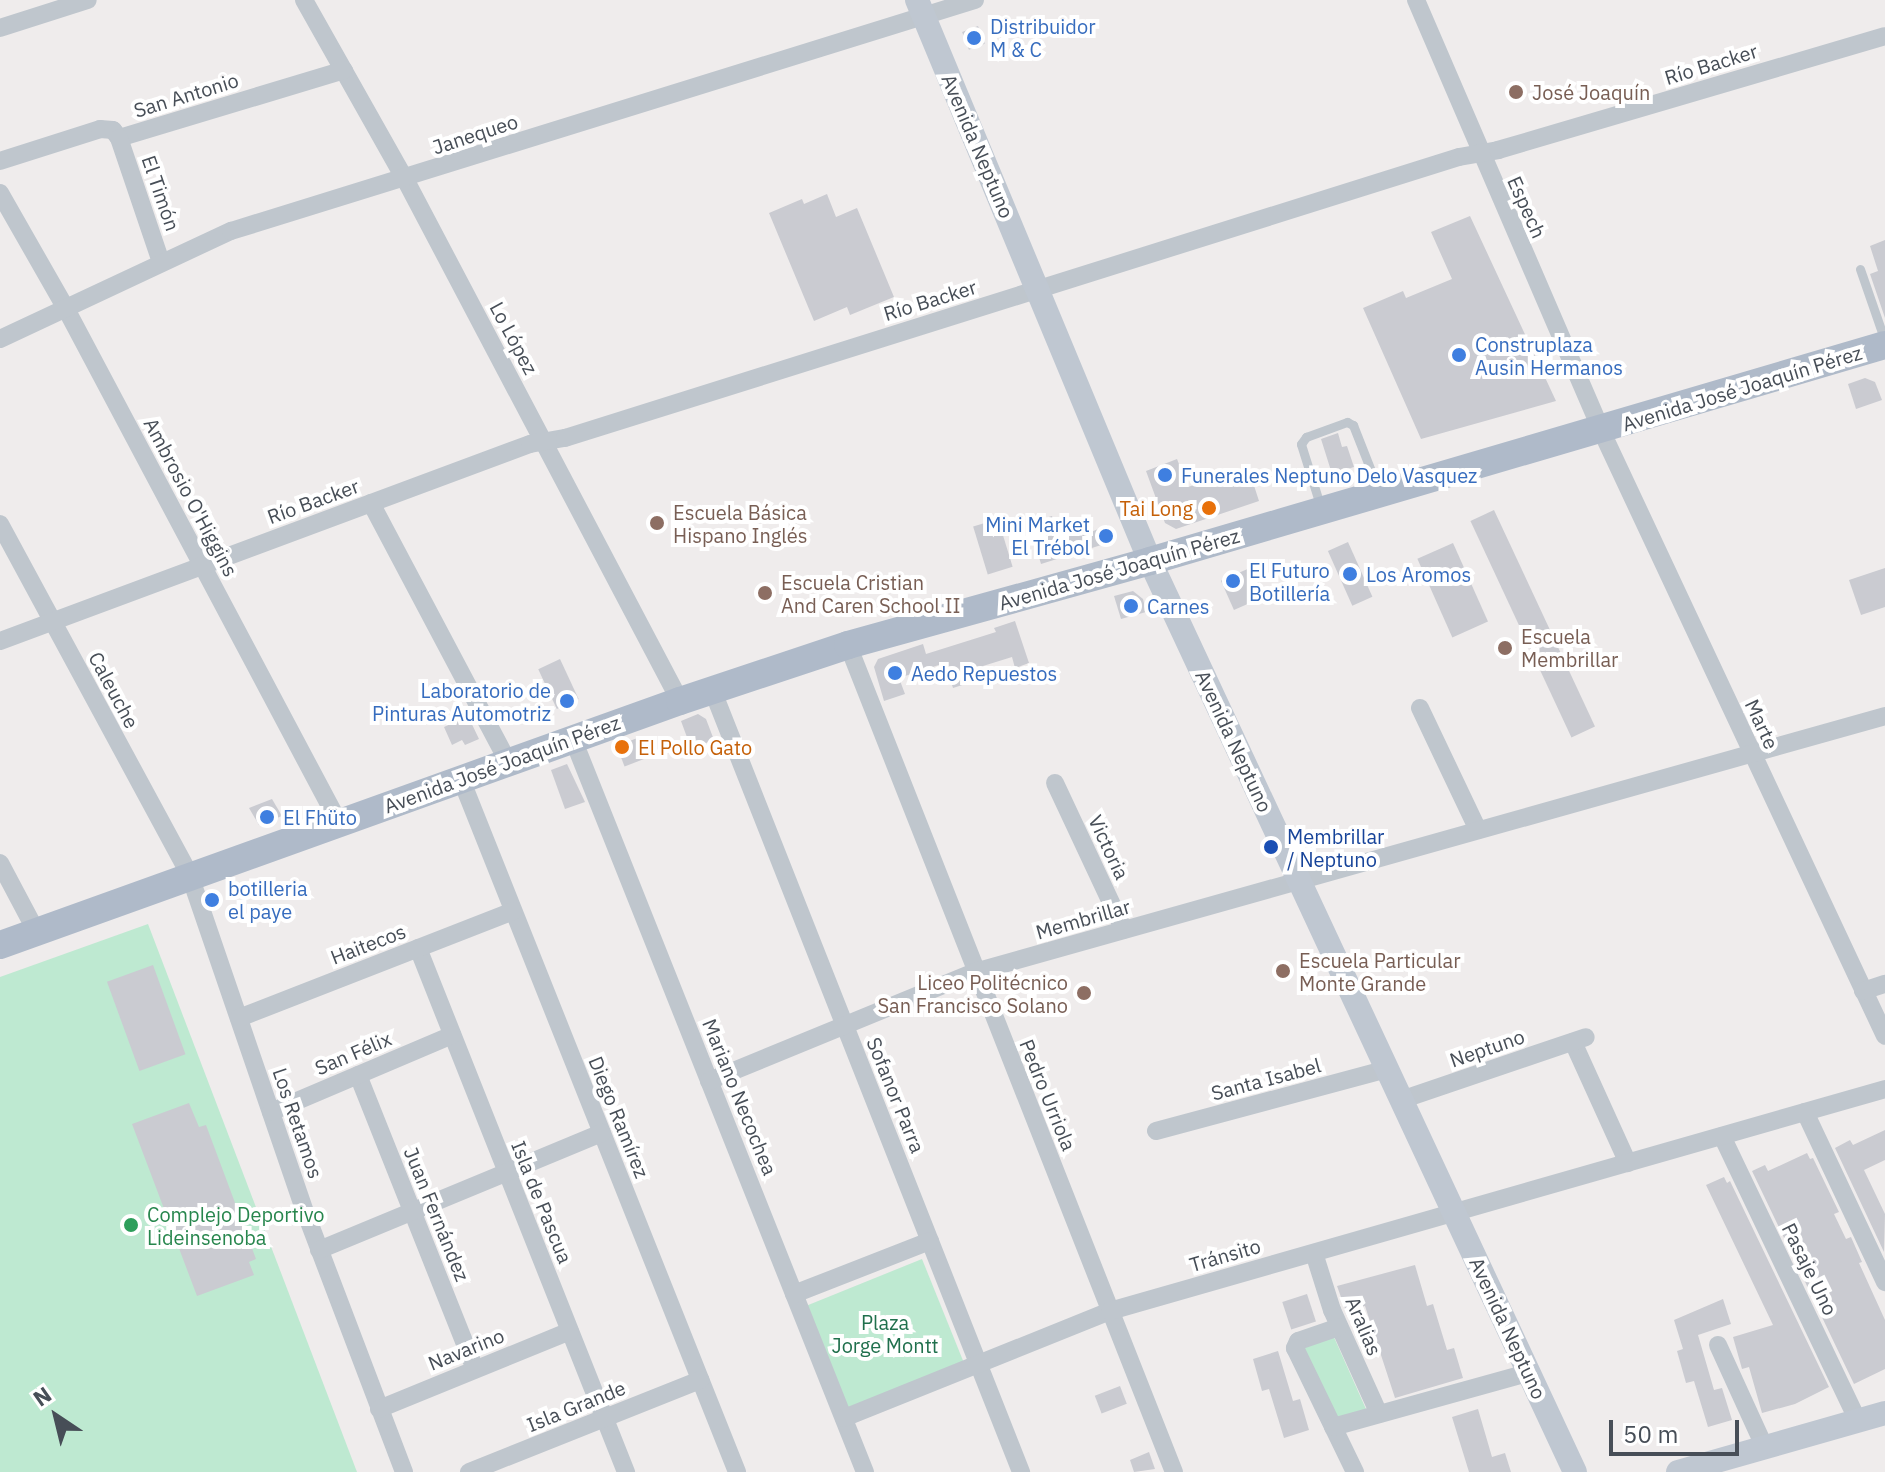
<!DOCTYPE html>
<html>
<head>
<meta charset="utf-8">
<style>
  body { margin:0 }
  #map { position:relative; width:1885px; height:1472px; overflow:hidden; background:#efecec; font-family:"IBM Plex Sans",sans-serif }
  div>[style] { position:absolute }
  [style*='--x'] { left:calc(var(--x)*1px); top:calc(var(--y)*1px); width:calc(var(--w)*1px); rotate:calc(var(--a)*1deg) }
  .green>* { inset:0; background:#bee9d1; transform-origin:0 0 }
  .building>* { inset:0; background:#cacbd1; transform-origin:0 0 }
  .lane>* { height:9px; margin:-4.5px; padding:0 4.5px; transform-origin:4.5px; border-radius:4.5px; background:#bfc6cd }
  .street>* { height:18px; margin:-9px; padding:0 9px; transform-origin:9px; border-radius:9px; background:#bfc6cd }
  .secondary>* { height:24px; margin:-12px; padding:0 12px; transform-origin:12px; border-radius:12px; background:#bfc7d1 }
  .primary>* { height:28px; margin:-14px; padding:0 14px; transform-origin:14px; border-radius:14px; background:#afbac9 }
  .dots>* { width:22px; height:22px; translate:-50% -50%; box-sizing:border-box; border:4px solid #fff; border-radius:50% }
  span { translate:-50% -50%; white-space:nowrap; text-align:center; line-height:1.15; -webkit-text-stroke:8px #fff; paint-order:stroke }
  .shop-label { font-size:20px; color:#366cbe }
  .left { translate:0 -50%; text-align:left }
  .right { translate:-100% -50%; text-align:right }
  .street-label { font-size:20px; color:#474e57 }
  .education-label { font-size:20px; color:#785e54 }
  .food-label { font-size:20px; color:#c56008 }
  .transit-label { font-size:20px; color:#164399 }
  .leisure-label { font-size:20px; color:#27864d }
  .park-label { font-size:20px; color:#20704d }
  .north { position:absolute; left:16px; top:1376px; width:80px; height:80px; -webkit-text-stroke:6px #fff; paint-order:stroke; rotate:325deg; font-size:22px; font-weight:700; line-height:32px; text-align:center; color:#474e57 }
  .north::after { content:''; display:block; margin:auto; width:28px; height:36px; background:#474e57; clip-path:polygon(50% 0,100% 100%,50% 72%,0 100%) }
  .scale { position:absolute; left:1609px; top:1420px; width:130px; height:36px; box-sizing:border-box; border:4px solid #474e57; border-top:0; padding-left:10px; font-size:24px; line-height:28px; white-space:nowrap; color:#474e57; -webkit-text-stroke:6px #fff; paint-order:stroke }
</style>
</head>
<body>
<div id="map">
  <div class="green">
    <i style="clip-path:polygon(148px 924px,357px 1472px,0 1472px,0 977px)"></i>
    <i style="left:922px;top:1259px;width:111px;height:124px;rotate:68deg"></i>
    <i style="left:1333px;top:1335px;width:83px;height:35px;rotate:66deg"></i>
  </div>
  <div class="building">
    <i style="left:978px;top:26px;width:19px;height:17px;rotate:69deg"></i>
    <i style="clip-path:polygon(827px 194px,836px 217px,857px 208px,894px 297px,850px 315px,847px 307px,814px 321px,769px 213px,802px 199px,804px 204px)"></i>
    <i style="clip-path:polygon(1470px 216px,1556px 401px,1421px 439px,1363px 308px,1403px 291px,1406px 298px,1452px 279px,1431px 232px)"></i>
    <i style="clip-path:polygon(1885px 240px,1885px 318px,1870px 274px,1878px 271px,1870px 246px)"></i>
    <i style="clip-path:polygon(1865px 378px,1875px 382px,1882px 400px,1856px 409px,1848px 384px)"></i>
    <i style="clip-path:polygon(1338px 433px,1342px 447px,1347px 446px,1354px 467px,1332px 474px,1321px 439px)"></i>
    <i style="clip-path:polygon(1177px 459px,1188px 487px,1248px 467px,1259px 501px,1176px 529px,1165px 523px,1146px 471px)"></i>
    <i style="left:1494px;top:510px;width:239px;height:26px;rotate:65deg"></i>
    <i style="clip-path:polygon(1052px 516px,1055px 526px,1076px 520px,1081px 536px,1108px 525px,1114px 541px,1041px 564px,1029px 523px)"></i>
    <i style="left:998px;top:519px;width:50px;height:26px;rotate:73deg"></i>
    <i style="left:1348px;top:542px;width:60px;height:22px;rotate:66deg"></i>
    <i style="left:1453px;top:543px;width:86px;height:39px;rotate:66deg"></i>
    <i style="left:1252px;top:567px;width:32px;height:34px;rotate:66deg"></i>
    <i style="clip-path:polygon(1885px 568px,1885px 607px,1861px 615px,1849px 580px)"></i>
    <i style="clip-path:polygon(1133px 591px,1143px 599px,1146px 612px,1121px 619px,1114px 596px)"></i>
    <i style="clip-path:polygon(1015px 621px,1029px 663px,1015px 668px,1012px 657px,983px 666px,987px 677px,953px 688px,945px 663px,899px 678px,905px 694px,884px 701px,874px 667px,878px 659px,923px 644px,926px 654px,996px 632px,994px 628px)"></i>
    <i style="left:560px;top:659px;width:44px;height:24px;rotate:65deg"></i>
    <i style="clip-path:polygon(698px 714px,706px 719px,714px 740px,698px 746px,695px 737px,688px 740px,681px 721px)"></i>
    <i style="clip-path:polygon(468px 716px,479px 739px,465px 745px,462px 740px,452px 745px,444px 727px)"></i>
    <i style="left:640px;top:737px;width:22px;height:25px;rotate:69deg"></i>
    <i style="clip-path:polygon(567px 764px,585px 802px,565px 809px,551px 770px)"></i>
    <i style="clip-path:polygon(272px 799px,282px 816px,259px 825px,249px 808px)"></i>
    <i style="left:153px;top:965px;width:95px;height:49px;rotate:70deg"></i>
    <i style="clip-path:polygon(189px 1103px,199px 1127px,206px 1125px,256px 1259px,249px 1262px,254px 1275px,197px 1296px,132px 1124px)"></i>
    <i style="clip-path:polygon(1885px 1130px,1885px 1160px,1864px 1170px,1885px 1214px,1884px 1252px,1835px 1148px,1850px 1140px,1853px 1145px)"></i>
    <i style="clip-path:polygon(1807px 1153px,1810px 1159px,1813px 1158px,1839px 1212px,1834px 1214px,1846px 1239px,1851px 1237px,1862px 1262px,1859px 1263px,1885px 1320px,1885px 1369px,1854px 1384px,1752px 1171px,1765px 1165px,1768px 1171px)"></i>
    <i style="clip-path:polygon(1724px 1177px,1727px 1183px,1730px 1181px,1829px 1387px,1795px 1404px,1762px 1413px,1749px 1367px,1742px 1369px,1733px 1337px,1773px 1325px,1706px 1185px)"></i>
    <i style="clip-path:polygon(1415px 1265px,1427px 1306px,1433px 1304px,1447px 1350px,1454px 1348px,1463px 1378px,1395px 1398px,1365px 1306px,1346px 1311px,1337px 1286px)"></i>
    <i style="left:1307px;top:1294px;width:29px;height:26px;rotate:72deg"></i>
    <i style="clip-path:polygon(1723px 1299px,1731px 1324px,1698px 1335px,1714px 1390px,1722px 1388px,1732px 1420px,1708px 1427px,1694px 1381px,1686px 1383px,1677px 1351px,1683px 1349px,1674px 1320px)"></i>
    <i style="clip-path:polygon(1278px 1351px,1293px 1401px,1300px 1399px,1309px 1430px,1284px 1438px,1269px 1389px,1262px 1391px,1253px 1359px)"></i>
    <i style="left:1120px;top:1386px;width:19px;height:27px;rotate:69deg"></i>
    <i style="clip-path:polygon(1478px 1409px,1492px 1457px,1505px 1453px,1511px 1472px,1469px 1472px,1452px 1417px)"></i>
    <i style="clip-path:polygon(1149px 1452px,1155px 1469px,1134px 1472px,1130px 1460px)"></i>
  </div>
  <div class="lane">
    <i style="--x:1860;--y:269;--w:76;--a:70.9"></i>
    <i style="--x:1321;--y:508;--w:67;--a:-107.4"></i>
    <i style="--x:1301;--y:444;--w:9;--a:-54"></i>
    <i style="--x:1306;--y:437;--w:44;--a:-20.1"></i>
    <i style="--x:1347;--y:422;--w:7;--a:27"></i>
    <i style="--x:1353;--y:425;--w:71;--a:68.5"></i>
  </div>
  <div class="street">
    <i style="--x:304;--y:0;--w:206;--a:60.6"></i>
    <i style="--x:405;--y:179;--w:590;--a:62.22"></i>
    <i style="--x:1416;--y:0;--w:468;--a:66.7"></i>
    <i style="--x:1601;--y:430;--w:669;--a:64.89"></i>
    <i style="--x:0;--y:28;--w:92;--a:-17.7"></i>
    <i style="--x:119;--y:138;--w:235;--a:-16.8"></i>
    <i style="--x:0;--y:161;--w:105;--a:-17.7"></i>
    <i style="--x:100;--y:129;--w:13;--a:4"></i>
    <i style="--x:113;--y:130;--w:10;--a:53"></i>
    <i style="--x:119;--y:138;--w:131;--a:71.3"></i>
    <i style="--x:0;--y:193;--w:131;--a:60.3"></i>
    <i style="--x:65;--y:307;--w:584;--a:62.03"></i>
    <i style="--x:0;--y:339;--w:255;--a:-25.1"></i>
    <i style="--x:231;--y:231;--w:779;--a:-17.25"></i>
    <i style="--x:371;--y:503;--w:293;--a:62.1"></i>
    <i style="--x:0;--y:524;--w:400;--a:61.6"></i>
    <i style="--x:190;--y:876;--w:357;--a:71.1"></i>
    <i style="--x:306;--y:1214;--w:276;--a:69.2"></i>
    <i style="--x:0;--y:641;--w:565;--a:-20.39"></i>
    <i style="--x:530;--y:444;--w:36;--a:-10"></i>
    <i style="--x:565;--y:438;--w:937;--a:-17.45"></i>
    <i style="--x:1459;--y:157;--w:40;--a:-10"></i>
    <i style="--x:1498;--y:150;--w:403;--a:-16.4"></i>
    <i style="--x:848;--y:645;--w:889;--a:68.49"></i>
    <i style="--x:712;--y:689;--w:842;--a:68.46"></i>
    <i style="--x:1420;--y:708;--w:135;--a:64.6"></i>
    <i style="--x:573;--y:739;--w:789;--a:68.28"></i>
    <i style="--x:461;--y:779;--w:746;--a:68.28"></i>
    <i style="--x:1055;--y:783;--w:162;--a:64.9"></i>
    <i style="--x:0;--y:863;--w:77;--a:62.1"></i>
    <i style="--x:418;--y:948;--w:564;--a:68.35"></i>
    <i style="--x:1863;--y:991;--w:23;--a:-18"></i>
    <i style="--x:239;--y:1018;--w:294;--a:-21.3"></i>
    <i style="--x:1573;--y:1042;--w:133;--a:65.6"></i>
    <i style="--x:358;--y:1075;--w:316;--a:68.3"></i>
    <i style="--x:709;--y:1081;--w:287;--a:-22.3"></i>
    <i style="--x:975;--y:972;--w:945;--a:-15.71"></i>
    <i style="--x:1401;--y:1100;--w:195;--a:-18.8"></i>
    <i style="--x:271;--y:1112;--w:197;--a:-23"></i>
    <i style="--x:1805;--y:1112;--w:188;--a:64.8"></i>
    <i style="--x:1156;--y:1131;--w:239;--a:-15"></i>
    <i style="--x:1722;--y:1136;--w:316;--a:64.5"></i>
    <i style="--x:319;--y:1250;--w:306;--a:-22.5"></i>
    <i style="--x:1314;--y:1253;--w:60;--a:72.5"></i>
    <i style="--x:1332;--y:1310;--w:114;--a:65.7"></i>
    <i style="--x:794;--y:1294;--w:146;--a:-21.3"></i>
    <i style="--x:1339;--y:1327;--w:43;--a:161.1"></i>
    <i style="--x:1298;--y:1341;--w:8;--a:113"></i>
    <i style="--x:1295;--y:1348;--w:138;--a:64.2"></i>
    <i style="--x:1718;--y:1345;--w:113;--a:65.5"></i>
    <i style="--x:379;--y:1409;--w:206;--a:-22.2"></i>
    <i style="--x:844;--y:1418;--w:287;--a:-21.9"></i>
    <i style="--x:1110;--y:1311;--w:806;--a:-15.98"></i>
    <i style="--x:1333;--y:1427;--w:202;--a:-15.5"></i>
    <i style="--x:469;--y:1472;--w:249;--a:-21.7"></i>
  </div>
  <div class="secondary">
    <i style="--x:917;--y:0;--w:607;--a:67.45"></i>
    <i style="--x:1150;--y:561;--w:1005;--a:64.99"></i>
    <i style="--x:1678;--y:1472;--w:215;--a:-15.9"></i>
  </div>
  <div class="primary">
    <i style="--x:0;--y:945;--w:722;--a:-19.74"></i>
    <i style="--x:680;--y:701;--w:177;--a:-18.4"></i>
    <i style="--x:848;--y:645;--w:313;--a:-15.5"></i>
    <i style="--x:1150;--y:561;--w:766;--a:-16.38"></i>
  </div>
  <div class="dots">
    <i style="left:974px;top:38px;background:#3f7fe0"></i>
    <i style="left:1516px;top:92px;background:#8d6e63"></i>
    <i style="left:1459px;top:355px;background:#3f7fe0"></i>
    <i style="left:1165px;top:475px;background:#3f7fe0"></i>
    <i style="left:1209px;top:508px;background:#e8710a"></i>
    <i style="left:657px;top:523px;background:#8d6e63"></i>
    <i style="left:1106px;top:536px;background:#3f7fe0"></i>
    <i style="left:1350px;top:574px;background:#3f7fe0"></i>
    <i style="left:1233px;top:581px;background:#3f7fe0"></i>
    <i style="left:765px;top:593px;background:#8d6e63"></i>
    <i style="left:1131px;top:606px;background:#3f7fe0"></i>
    <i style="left:1505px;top:648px;background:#8d6e63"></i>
    <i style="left:895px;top:673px;background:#3f7fe0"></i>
    <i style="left:567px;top:701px;background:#3f7fe0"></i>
    <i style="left:622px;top:747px;background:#e8710a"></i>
    <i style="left:267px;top:817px;background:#3f7fe0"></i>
    <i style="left:1271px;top:847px;background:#1a4fb4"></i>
    <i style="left:212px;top:900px;background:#3f7fe0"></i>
    <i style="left:1283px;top:971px;background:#8d6e63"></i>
    <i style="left:1084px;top:993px;background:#8d6e63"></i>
    <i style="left:131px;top:1225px;background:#2e9e5b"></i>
  </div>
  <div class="shop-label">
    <span class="left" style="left:990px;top:38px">Distribuidor<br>M &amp; C</span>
    <span class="left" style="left:1475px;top:356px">Construplaza<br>Ausin Hermanos</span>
    <span class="left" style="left:1181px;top:475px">Funerales Neptuno Delo Vasquez</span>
    <span class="right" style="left:1090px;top:536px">Mini Market<br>El Trébol</span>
    <span class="left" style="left:1249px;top:582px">El Futuro<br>Botillería</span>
    <span class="left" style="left:1366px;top:574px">Los Aromos</span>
    <span class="left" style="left:1147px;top:606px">Carnes</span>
    <span class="left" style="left:911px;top:673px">Aedo Repuestos</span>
    <span class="right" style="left:551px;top:702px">Laboratorio de<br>Pinturas Automotriz</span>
    <span class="left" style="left:283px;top:817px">El Fhüto</span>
    <span class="left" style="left:228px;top:900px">botilleria<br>el paye</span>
  </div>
  <div class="street-label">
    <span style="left:1711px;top:64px;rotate:-17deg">Río Backer</span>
    <span style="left:186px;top:95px;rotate:-17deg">San Antonio</span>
    <span style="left:475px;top:134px;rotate:-18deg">Janequeo</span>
    <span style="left:978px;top:146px;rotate:67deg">Avenida Neptuno</span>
    <span style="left:161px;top:193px;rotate:71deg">El Timón</span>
    <span style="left:1527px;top:207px;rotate:66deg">Espech</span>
    <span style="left:930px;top:300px;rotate:-17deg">Río Backer</span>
    <span style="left:514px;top:338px;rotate:62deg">Lo López</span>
    <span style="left:1742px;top:388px;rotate:-17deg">Avenida José Joaquín Pérez</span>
    <span style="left:191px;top:497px;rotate:62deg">Ambrosio O'Higgins</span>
    <span style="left:313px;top:501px;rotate:-20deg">Río Backer</span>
    <span style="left:1119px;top:569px;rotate:-16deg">Avenida José Joaquín Pérez</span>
    <span style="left:114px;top:690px;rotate:62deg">Caleuche</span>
    <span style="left:1762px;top:724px;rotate:65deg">Marte</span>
    <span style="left:1234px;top:741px;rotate:65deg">Avenida Neptuno</span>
    <span style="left:502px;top:764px;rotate:-20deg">Avenida José Joaquín Pérez</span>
    <span style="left:1109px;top:847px;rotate:65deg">Victoria</span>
    <span style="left:1083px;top:919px;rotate:-16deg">Membrillar</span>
    <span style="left:368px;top:944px;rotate:-21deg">Haitecos</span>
    <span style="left:1487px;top:1048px;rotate:-19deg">Neptuno</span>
    <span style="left:353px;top:1053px;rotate:-23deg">San Félix</span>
    <span style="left:1266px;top:1079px;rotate:-15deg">Santa Isabel</span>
    <span style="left:896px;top:1095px;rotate:68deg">Sofanor Parra</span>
    <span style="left:1048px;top:1095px;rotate:68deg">Pedro Urriola</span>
    <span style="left:740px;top:1097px;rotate:68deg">Mariano Necochea</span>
    <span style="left:619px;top:1117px;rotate:68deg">Diego Ramírez</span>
    <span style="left:298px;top:1123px;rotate:71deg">Los Retamos</span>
    <span style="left:542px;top:1202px;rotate:68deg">Isla de Pascua</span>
    <span style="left:437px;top:1214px;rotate:68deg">Juan Fernández</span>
    <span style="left:1225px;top:1255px;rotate:-16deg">Tránsito</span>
    <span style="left:1810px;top:1269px;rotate:64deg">Pasaje Uno</span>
    <span style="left:1364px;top:1326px;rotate:67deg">Aralias</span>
    <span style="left:1508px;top:1328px;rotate:65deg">Avenida Neptuno</span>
    <span style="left:466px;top:1349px;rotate:-22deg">Navarino</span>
    <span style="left:576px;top:1406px;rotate:-22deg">Isla Grande</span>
  </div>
  <div class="education-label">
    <span class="left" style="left:1532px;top:92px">José Joaquín</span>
    <span class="left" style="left:673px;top:524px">Escuela Básica<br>Hispano Inglés</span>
    <span class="left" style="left:781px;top:594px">Escuela Cristian<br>And Caren School II</span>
    <span class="left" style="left:1521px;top:648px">Escuela<br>Membrillar</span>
    <span class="left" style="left:1299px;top:972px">Escuela Particular<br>Monte Grande</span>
    <span class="right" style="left:1068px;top:994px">Liceo Politécnico<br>San Francisco Solano</span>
  </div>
  <div class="food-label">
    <span class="right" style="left:1193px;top:508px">Tai Long</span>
    <span class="left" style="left:638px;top:747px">El Pollo Gato</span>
  </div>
  <div class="transit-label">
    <span class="left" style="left:1287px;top:848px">Membrillar<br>/ Neptuno</span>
  </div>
  <div class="leisure-label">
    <span class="left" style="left:147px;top:1226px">Complejo Deportivo<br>Lideinsenoba</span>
  </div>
  <div class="park-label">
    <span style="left:885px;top:1334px">Plaza<br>Jorge Montt</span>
  </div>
  <div class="north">N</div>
  <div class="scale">50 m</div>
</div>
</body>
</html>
